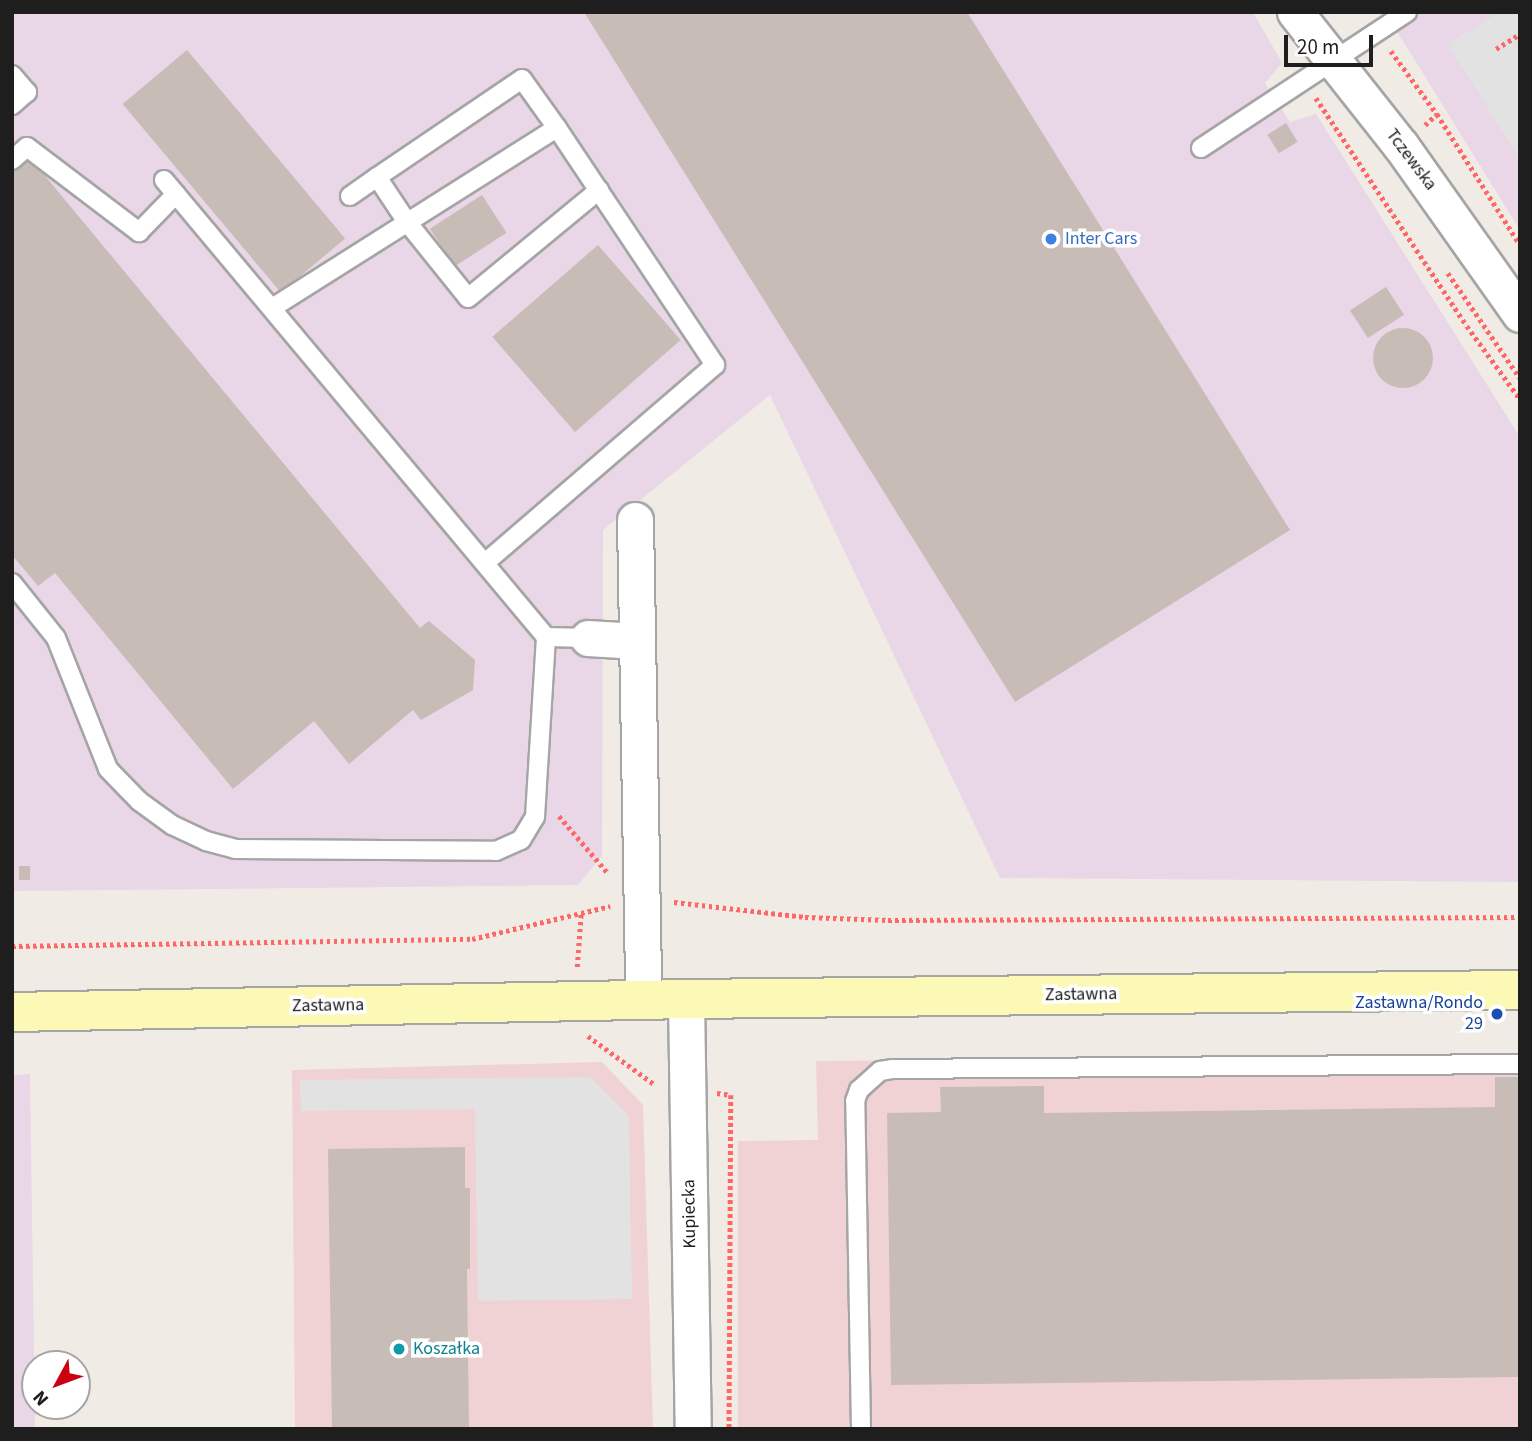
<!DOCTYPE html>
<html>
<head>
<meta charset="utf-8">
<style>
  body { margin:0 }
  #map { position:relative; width:1532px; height:1441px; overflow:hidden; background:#f0ebe4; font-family:"Source Sans 3",sans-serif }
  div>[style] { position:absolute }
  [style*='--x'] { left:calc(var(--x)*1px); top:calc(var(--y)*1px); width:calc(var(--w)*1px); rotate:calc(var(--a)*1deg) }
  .commercial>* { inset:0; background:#f1d2d4 }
  .industrial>* { inset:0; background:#e9d6e7 }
  .parking>* { inset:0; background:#e2e2e2 }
  .building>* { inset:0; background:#c8bcb7; transform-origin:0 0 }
  .round { border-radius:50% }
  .path>* { height:4.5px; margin-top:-2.25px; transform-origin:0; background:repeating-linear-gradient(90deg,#ff6766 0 3.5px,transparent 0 7px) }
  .roads { filter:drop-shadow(2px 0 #a5a5a5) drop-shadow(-2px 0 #a5a5a5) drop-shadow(0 2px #a5a5a5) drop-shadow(0 -2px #a5a5a5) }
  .lane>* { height:18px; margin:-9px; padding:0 9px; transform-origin:9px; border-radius:9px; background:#fff }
  .street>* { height:35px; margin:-17.5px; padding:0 17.5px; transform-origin:17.5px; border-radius:17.5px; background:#fff }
  .secondary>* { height:38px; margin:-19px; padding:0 19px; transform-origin:19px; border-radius:19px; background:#fcf9b6 }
  .dots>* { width:19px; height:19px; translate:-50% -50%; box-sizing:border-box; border:4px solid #fff; border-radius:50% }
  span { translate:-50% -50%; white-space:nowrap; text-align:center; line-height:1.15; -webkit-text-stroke:7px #fff; paint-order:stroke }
  .street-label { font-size:18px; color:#1e1e1e }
  .shop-label { font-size:18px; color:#366cbe }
  .left { translate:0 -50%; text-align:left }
  .transit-label { font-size:18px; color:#164399 }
  .right { translate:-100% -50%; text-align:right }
  .culture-label { font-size:18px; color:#0d838f }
  .frame { position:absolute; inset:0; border:14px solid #1e1e1e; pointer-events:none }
  .north { position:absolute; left:21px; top:1350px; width:70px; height:70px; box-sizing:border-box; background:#fff; border:2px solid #a5a5a5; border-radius:50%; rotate:229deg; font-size:19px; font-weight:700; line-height:28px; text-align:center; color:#1e1e1e }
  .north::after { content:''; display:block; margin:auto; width:24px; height:32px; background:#cd0013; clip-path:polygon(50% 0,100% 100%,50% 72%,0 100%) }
  .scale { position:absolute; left:1284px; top:35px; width:89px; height:32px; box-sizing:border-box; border:4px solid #1e1e1e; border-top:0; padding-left:9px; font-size:21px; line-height:24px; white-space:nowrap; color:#1e1e1e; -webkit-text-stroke:5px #fff; paint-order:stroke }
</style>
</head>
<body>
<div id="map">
  <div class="commercial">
    <i style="clip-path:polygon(1520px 1056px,1520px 1429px,738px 1429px,738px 1141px,818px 1140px,816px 1061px)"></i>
    <i style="clip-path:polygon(602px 1062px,643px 1105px,653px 1429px,295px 1429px,292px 1070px)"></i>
  </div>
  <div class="industrial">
    <i style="clip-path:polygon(12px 12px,1253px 12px,1282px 63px,1265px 83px,1275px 99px,1290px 122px,1316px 114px,1520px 437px,1520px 882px,1000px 878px,770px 395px,603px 530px,602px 856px,578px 885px,12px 891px)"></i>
    <i style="clip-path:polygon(1385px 12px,1520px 12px,1520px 230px)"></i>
    <i style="clip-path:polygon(30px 1074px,35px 1429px,12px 1429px,12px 1075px)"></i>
  </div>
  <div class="parking">
    <i style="clip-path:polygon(1499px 12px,1520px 12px,1520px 160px,1448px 44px)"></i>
    <i style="clip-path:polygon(590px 1077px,629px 1116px,632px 1299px,478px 1301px,475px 1109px,301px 1111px,300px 1080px)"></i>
  </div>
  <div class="building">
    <i style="clip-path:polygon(584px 12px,967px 12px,1290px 530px,1015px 702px)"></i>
    <i style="left:187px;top:50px;width:246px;height:84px;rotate:50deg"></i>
    <i style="left:1286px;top:123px;width:22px;height:22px;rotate:58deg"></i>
    <i style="clip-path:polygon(27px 154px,420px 628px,429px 621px,475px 660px,473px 690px,421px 720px,413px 710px,349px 764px,314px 721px,233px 789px,55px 573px,38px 586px,12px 555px,12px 167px)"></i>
    <i style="left:482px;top:195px;width:45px;height:62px;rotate:57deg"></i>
    <i style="left:598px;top:245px;width:126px;height:140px;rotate:49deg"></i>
    <i style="left:1386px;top:287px;width:33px;height:43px;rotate:57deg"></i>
    <i class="round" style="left:1373px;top:328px;width:60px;height:60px"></i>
    <i style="left:19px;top:866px;width:11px;height:14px"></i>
    <i style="clip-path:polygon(1495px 1077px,1520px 1077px,1520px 1377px,891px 1385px,887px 1113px,941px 1112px,940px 1087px,1044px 1086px,1044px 1113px,1495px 1107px)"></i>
    <i style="clip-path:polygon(465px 1147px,465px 1188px,470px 1188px,470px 1269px,467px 1269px,469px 1429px,332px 1429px,328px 1149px)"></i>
  </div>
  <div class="path">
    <i style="--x:1496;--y:49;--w:28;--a:-32"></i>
    <i style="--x:1391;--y:51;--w:78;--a:53.9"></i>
    <i style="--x:1437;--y:114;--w:155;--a:57.6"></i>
    <i style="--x:1316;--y:98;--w:273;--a:56.5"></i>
    <i style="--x:1467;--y:326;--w:90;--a:54"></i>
    <i style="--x:1425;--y:125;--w:16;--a:-43"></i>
    <i style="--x:1448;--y:273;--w:127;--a:55.6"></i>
    <i style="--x:559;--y:816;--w:75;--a:49.3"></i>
    <i style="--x:674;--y:902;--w:132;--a:6.5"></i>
    <i style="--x:805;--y:917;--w:83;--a:2.1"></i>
    <i style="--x:888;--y:920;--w:632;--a:-0.27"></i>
    <i style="--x:12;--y:946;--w:460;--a:-0.9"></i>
    <i style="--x:472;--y:939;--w:142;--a:-13.4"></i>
    <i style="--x:577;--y:967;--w:55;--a:-85.8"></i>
    <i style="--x:588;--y:1036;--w:82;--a:36"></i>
    <i style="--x:717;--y:1093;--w:14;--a:8"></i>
    <i style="--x:731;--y:1095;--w:334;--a:90.3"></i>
  </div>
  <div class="roads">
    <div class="lane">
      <i style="--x:12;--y:75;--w:23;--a:49"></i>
      <i style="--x:27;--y:92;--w:20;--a:139"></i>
      <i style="--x:557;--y:128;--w:60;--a:-125.5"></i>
      <i style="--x:522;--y:79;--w:175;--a:145.9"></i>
      <i style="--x:377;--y:177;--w:54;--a:56.3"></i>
      <i style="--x:407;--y:222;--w:97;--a:51.2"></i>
      <i style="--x:468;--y:298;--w:170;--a:-39.5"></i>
      <i style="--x:1201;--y:148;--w:247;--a:-33.4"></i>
      <i style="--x:12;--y:160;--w:20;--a:-41"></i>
      <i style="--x:27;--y:147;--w:141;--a:37.2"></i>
      <i style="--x:139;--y:232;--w:53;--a:-45.8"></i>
      <i style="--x:164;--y:180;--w:596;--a:50.11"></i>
      <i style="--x:546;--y:637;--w:42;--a:1.4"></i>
      <i style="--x:350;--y:196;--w:33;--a:-35"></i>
      <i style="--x:272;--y:308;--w:337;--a:-32.3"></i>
      <i style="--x:557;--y:128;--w:285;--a:56.3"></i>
      <i style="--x:715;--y:365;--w:303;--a:139.3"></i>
      <i style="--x:12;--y:583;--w:70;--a:51.3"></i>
      <i style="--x:56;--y:638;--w:141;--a:68.3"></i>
      <i style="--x:108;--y:769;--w:45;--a:45.9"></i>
      <i style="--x:139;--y:801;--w:41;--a:36"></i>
      <i style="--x:172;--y:825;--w:38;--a:25"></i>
      <i style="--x:206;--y:841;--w:30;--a:15"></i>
      <i style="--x:235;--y:849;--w:261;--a:0.4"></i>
      <i style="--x:496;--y:851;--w:27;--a:-24"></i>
      <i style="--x:521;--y:840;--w:27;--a:-59"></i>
      <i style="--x:535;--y:817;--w:180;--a:-86.5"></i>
      <i style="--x:861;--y:1429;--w:328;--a:-91"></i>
      <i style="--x:855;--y:1101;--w:12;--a:-70"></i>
      <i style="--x:859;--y:1090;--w:28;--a:-42"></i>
      <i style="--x:880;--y:1071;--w:12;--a:-9"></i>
      <i style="--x:892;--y:1069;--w:628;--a:-0.46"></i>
    </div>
    <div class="street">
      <i style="--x:1295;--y:12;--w:171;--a:51.7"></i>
      <i style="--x:1401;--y:146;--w:206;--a:54.7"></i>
      <i style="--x:635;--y:520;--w:481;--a:89"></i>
      <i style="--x:588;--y:638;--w:49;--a:3.5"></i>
      <i style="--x:686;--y:999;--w:430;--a:89.1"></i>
    </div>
    <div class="secondary">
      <i style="--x:12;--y:1012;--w:674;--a:-1.1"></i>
      <i style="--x:686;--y:999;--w:834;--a:-0.62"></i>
    </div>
  </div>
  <div class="dots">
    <i style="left:1051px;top:239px;background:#3f7fe0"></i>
    <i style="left:1497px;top:1014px;background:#1a4fb4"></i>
    <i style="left:399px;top:1349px;background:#0f9aa8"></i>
  </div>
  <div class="street-label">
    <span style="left:1411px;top:160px;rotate:53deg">Tczewska</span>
    <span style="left:1081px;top:995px;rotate:-1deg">Zastawna</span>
    <span style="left:328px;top:1006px;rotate:-1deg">Zastawna</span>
    <span style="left:690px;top:1214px;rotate:-91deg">Kupiecka</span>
  </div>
  <div class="shop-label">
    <span class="left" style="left:1065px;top:239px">Inter Cars</span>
  </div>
  <div class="transit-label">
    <span class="right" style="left:1483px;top:1014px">Zastawna/Rondo<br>29</span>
  </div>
  <div class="culture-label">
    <span class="left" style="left:413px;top:1349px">Koszałka</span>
  </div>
  <div class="frame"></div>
  <div class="north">N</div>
  <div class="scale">20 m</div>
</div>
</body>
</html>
